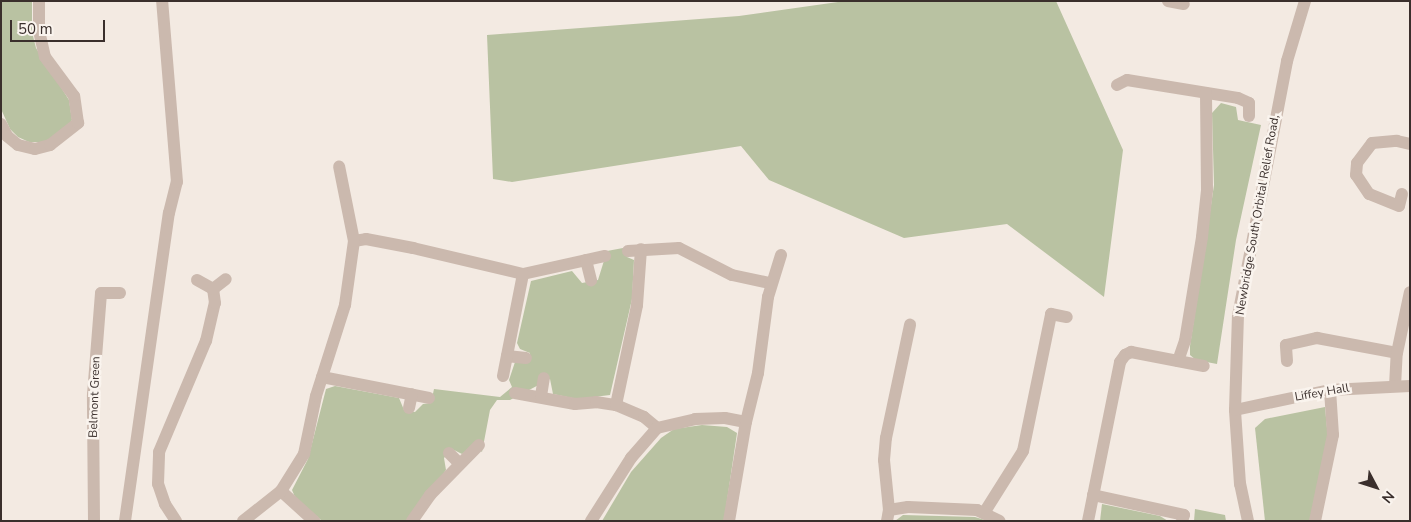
<!DOCTYPE html>
<html>
<head>
<meta charset="utf-8">
<style>
  body { margin:0 }
  #map { position:relative; width:1411px; height:522px; overflow:hidden; background:#f3eae2; font-family:"Nunito Sans",sans-serif }
  div>[style] { position:absolute }
  [style*='--x'] { left:calc(var(--x)*1px); top:calc(var(--y)*1px); width:calc(var(--w)*1px); rotate:calc(var(--a)*1deg) }
  .green>* { inset:0; background:#b9c2a2 }
  .minor>* { height:12px; margin:-6px; padding:0 6px; transform-origin:6px; border-radius:6px; background:#cbb9ae }
  .tertiary>* { height:12px; margin:-6px; padding:0 6px; transform-origin:6px; border-radius:6px; background:#cbb9ae }
  span { translate:-50% -50%; white-space:nowrap; text-align:center; line-height:1.15; -webkit-text-stroke:5px #faf4ee; paint-order:stroke }
  .street-label { font-size:12px; color:#3a2f2c }
  .frame { position:absolute; inset:0; border:2px solid #3a2f2c; pointer-events:none }
  .north { position:absolute; left:1351px; top:462px; width:50px; height:50px; -webkit-text-stroke:4px #faf4ee; paint-order:stroke; rotate:130deg; font-size:14px; font-weight:700; line-height:20px; text-align:center; color:#3a2f2c }
  .north::after { content:''; display:block; margin:auto; width:18px; height:22px; background:#3a2f2c; clip-path:polygon(50% 0,100% 100%,50% 72%,0 100%) }
  .scale { position:absolute; left:10px; top:20px; width:95px; height:22px; box-sizing:border-box; border:2px solid #3a2f2c; border-top:0; padding-left:6px; font-size:15px; line-height:18px; white-space:nowrap; color:#3a2f2c; -webkit-text-stroke:4px #faf4ee; paint-order:stroke }
</style>
</head>
<body>
<div id="map">
  <div class="green">
    <i style="clip-path:polygon(1px 1px,32px 1px,32px 32px,36px 48px,69px 100px,72px 120px,67px 128px,44px 142px,29px 142px,18px 137px,10px 129px,1px 109px)"></i>
    <i style="clip-path:polygon(845px 1px,1056px 1px,1123px 150px,1104px 297px,1007px 224px,904px 238px,769px 180px,741px 146px,512px 182px,493px 179px,487px 35px,739px 16px)"></i>
    <i style="clip-path:polygon(1221px 103px,1236px 107px,1238px 120px,1261px 125px,1236px 240px,1217px 364px,1196px 360px,1190px 355px,1190px 346px,1214px 185px,1212px 113px)"></i>
    <i style="clip-path:polygon(623px 248px,627px 257px,634px 260px,632px 299px,610px 395px,577px 399px,553px 394px,550px 379px,510px 400px,497px 400px,490px 410px,482px 452px,474px 445px,462px 454px,452px 449px,444px 458px,446px 470px,409px 521px,322px 521px,295px 497px,292px 490px,308px 459px,326px 389px,335px 386px,399px 398px,404px 410px,415px 412px,423px 404px,431px 403px,434px 389px,500px 397px,512px 387px,509px 380px,515px 362px,528px 362px,530px 353px,520px 349px,517px 343px,531px 281px,572px 271px,582px 283px,598px 280px,607px 251px)"></i>
    <i style="clip-path:polygon(1325px 407px,1328px 438px,1311px 521px,1265px 521px,1255px 428px,1265px 419px)"></i>
    <i style="clip-path:polygon(702px 425px,727px 427px,737px 433px,724px 521px,602px 521px,631px 472px,661px 438px,674px 429px)"></i>
    <i style="clip-path:polygon(1102px 504px,1160px 516px,1168px 521px,1100px 521px)"></i>
    <i style="clip-path:polygon(1195px 509px,1225px 515px,1226px 521px,1194px 521px)"></i>
    <i style="clip-path:polygon(903px 515px,975px 517px,988px 521px,895px 521px)"></i>
  </div>
  <div class="minor">
    <i style="--x:1168;--y:1;--w:16;--a:11"></i>
    <i style="--x:1117;--y:85;--w:11;--a:-27"></i>
    <i style="--x:1127;--y:80;--w:112;--a:9.2"></i>
    <i style="--x:1238;--y:98;--w:12;--a:24"></i>
    <i style="--x:1249;--y:103;--w:13;--a:90"></i>
    <i style="--x:1;--y:124;--w:13;--a:63"></i>
    <i style="--x:7;--y:136;--w:14;--a:39"></i>
    <i style="--x:18;--y:145;--w:17;--a:13"></i>
    <i style="--x:35;--y:149;--w:16;--a:-15"></i>
    <i style="--x:50;--y:145;--w:36;--a:-38"></i>
    <i style="--x:78;--y:123;--w:27;--a:-98"></i>
    <i style="--x:74;--y:96;--w:49;--a:-126.6"></i>
    <i style="--x:45;--y:57;--w:28;--a:-103"></i>
    <i style="--x:39;--y:30;--w:29;--a:-90"></i>
    <i style="--x:1402;--y:194;--w:12;--a:104"></i>
    <i style="--x:1399;--y:206;--w:32;--a:-158"></i>
    <i style="--x:1369;--y:194;--w:23;--a:-124"></i>
    <i style="--x:1356;--y:175;--w:12;--a:-85"></i>
    <i style="--x:1357;--y:163;--w:25;--a:-53"></i>
    <i style="--x:1372;--y:143;--w:25;--a:-5"></i>
    <i style="--x:1397;--y:141;--w:13;--a:13"></i>
    <i style="--x:354;--y:241;--w:12;--a:-9"></i>
    <i style="--x:366;--y:239;--w:48;--a:10.8"></i>
    <i style="--x:413;--y:248;--w:113;--a:13.3"></i>
    <i style="--x:523;--y:274;--w:84;--a:-12.4"></i>
    <i style="--x:628;--y:251;--w:51;--a:-3.4"></i>
    <i style="--x:679;--y:248;--w:59;--a:27"></i>
    <i style="--x:732;--y:275;--w:40;--a:12"></i>
    <i style="--x:586;--y:260;--w:21;--a:76"></i>
    <i style="--x:197;--y:280;--w:18;--a:29"></i>
    <i style="--x:507;--y:356;--w:19;--a:6"></i>
    <i style="--x:1178;--y:361;--w:21;--a:-71"></i>
    <i style="--x:1185;--y:341;--w:105;--a:-80.7"></i>
    <i style="--x:1202;--y:237;--w:47;--a:-83.9"></i>
    <i style="--x:1207;--y:190;--w:97;--a:-90.6"></i>
    <i style="--x:1287;--y:361;--w:16;--a:-94"></i>
    <i style="--x:1286;--y:345;--w:32;--a:-13"></i>
    <i style="--x:1317;--y:338;--w:81;--a:10.6"></i>
    <i style="--x:503;--y:376;--w:104;--a:-78.9"></i>
    <i style="--x:322;--y:377;--w:109;--a:11.1"></i>
    <i style="--x:1395;--y:386;--w:33;--a:-87"></i>
    <i style="--x:1397;--y:353;--w:62;--a:-78"></i>
    <i style="--x:515;--y:393;--w:61;--a:10.4"></i>
    <i style="--x:575;--y:404;--w:21;--a:-5"></i>
    <i style="--x:596;--y:402;--w:20;--a:9"></i>
    <i style="--x:616;--y:405;--w:30;--a:23"></i>
    <i style="--x:644;--y:417;--w:17;--a:40"></i>
    <i style="--x:541;--y:396;--w:18;--a:-81"></i>
    <i style="--x:616;--y:405;--w:102;--a:-78.1"></i>
    <i style="--x:637;--y:305;--w:56;--a:-85.9"></i>
    <i style="--x:409;--y:408;--w:14;--a:-78"></i>
    <i style="--x:1235;--y:410;--w:97;--a:-11.9"></i>
    <i style="--x:1330;--y:390;--w:80;--a:-2.9"></i>
    <i style="--x:449;--y:453;--w:14;--a:45"></i>
    <i style="--x:281;--y:491;--w:45;--a:42.3"></i>
    <i style="--x:1093;--y:495;--w:93;--a:12.4"></i>
    <i style="--x:1184;--y:515;--w:6;--a:108"></i>
    <i style="--x:889;--y:510;--w:50;--a:-95.7"></i>
    <i style="--x:884;--y:460;--w:22;--a:-85"></i>
    <i style="--x:886;--y:438;--w:116;--a:-78"></i>
    <i style="--x:984;--y:513;--w:73;--a:-57.8"></i>
    <i style="--x:1023;--y:451;--w:140;--a:-78.4"></i>
    <i style="--x:1051;--y:314;--w:16;--a:11"></i>
    <i style="--x:94;--y:521;--w:126;--a:-90.5"></i>
    <i style="--x:93;--y:395;--w:102;--a:-85.5"></i>
    <i style="--x:101;--y:293;--w:19;--a:0"></i>
    <i style="--x:176;--y:521;--w:20;--a:-123"></i>
    <i style="--x:165;--y:504;--w:21;--a:-109"></i>
    <i style="--x:158;--y:484;--w:32;--a:-88"></i>
    <i style="--x:159;--y:452;--w:121;--a:-67.1"></i>
    <i style="--x:206;--y:341;--w:39;--a:-77"></i>
    <i style="--x:215;--y:303;--w:14;--a:-98"></i>
    <i style="--x:213;--y:289;--w:16;--a:-38"></i>
    <i style="--x:243;--y:521;--w:48;--a:-38.3"></i>
    <i style="--x:281;--y:491;--w:44;--a:-58.1"></i>
    <i style="--x:304;--y:454;--w:59;--a:-78.3"></i>
    <i style="--x:316;--y:396;--w:96;--a:-72.3"></i>
    <i style="--x:345;--y:305;--w:65;--a:-82"></i>
    <i style="--x:354;--y:241;--w:76;--a:-101.3"></i>
    <i style="--x:412;--y:521;--w:32;--a:-55"></i>
    <i style="--x:430;--y:495;--w:70;--a:-45.6"></i>
    <i style="--x:591;--y:521;--w:75;--a:-57.6"></i>
    <i style="--x:631;--y:458;--w:40;--a:-49"></i>
    <i style="--x:657;--y:428;--w:39;--a:-13"></i>
    <i style="--x:695;--y:419;--w:30;--a:-2"></i>
    <i style="--x:725;--y:418;--w:21;--a:11"></i>
    <i style="--x:729;--y:521;--w:100;--a:-80.3"></i>
    <i style="--x:746;--y:422;--w:50;--a:-76.2"></i>
    <i style="--x:758;--y:373;--w:77;--a:-82.5"></i>
    <i style="--x:768;--y:297;--w:44;--a:-72.8"></i>
    <i style="--x:887;--y:521;--w:11;--a:-80"></i>
    <i style="--x:889;--y:510;--w:19;--a:-9"></i>
    <i style="--x:908;--y:507;--w:69;--a:2.5"></i>
    <i style="--x:977;--y:510;--w:25;--a:26"></i>
    <i style="--x:1088;--y:521;--w:162;--a:-78.6"></i>
    <i style="--x:1120;--y:362;--w:9;--a:-54"></i>
    <i style="--x:1125;--y:355;--w:7;--a:-27"></i>
    <i style="--x:1131;--y:352;--w:74;--a:10.9"></i>
    <i style="--x:1315;--y:521;--w:88;--a:-78.2"></i>
    <i style="--x:1333;--y:435;--w:45;--a:-93.8"></i>
  </div>
  <div class="tertiary">
    <i style="--x:125;--y:521;--w:311;--a:-81.9"></i>
    <i style="--x:169;--y:213;--w:32;--a:-76"></i>
    <i style="--x:177;--y:182;--w:182;--a:-94.7"></i>
    <i style="--x:1248;--y:521;--w:38;--a:-102"></i>
    <i style="--x:1240;--y:484;--w:74;--a:-93.9"></i>
    <i style="--x:1235;--y:410;--w:94;--a:-88.2"></i>
    <i style="--x:1238;--y:316;--w:260;--a:-79.1"></i>
    <i style="--x:1287;--y:61;--w:63;--a:-73.3"></i>
  </div>
  <div class="street-label">
    <span style="left:1258px;top:215px;rotate:-80deg">Newbridge South Orbital Relief Road,</span>
    <span style="left:1322px;top:393px;rotate:-10deg">Liffey Hall</span>
    <span style="left:95px;top:397px;rotate:-88deg">Belmont Green</span>
  </div>
  <div class="frame"></div>
  <div class="north">N</div>
  <div class="scale">50 m</div>
</div>
</body>
</html>
